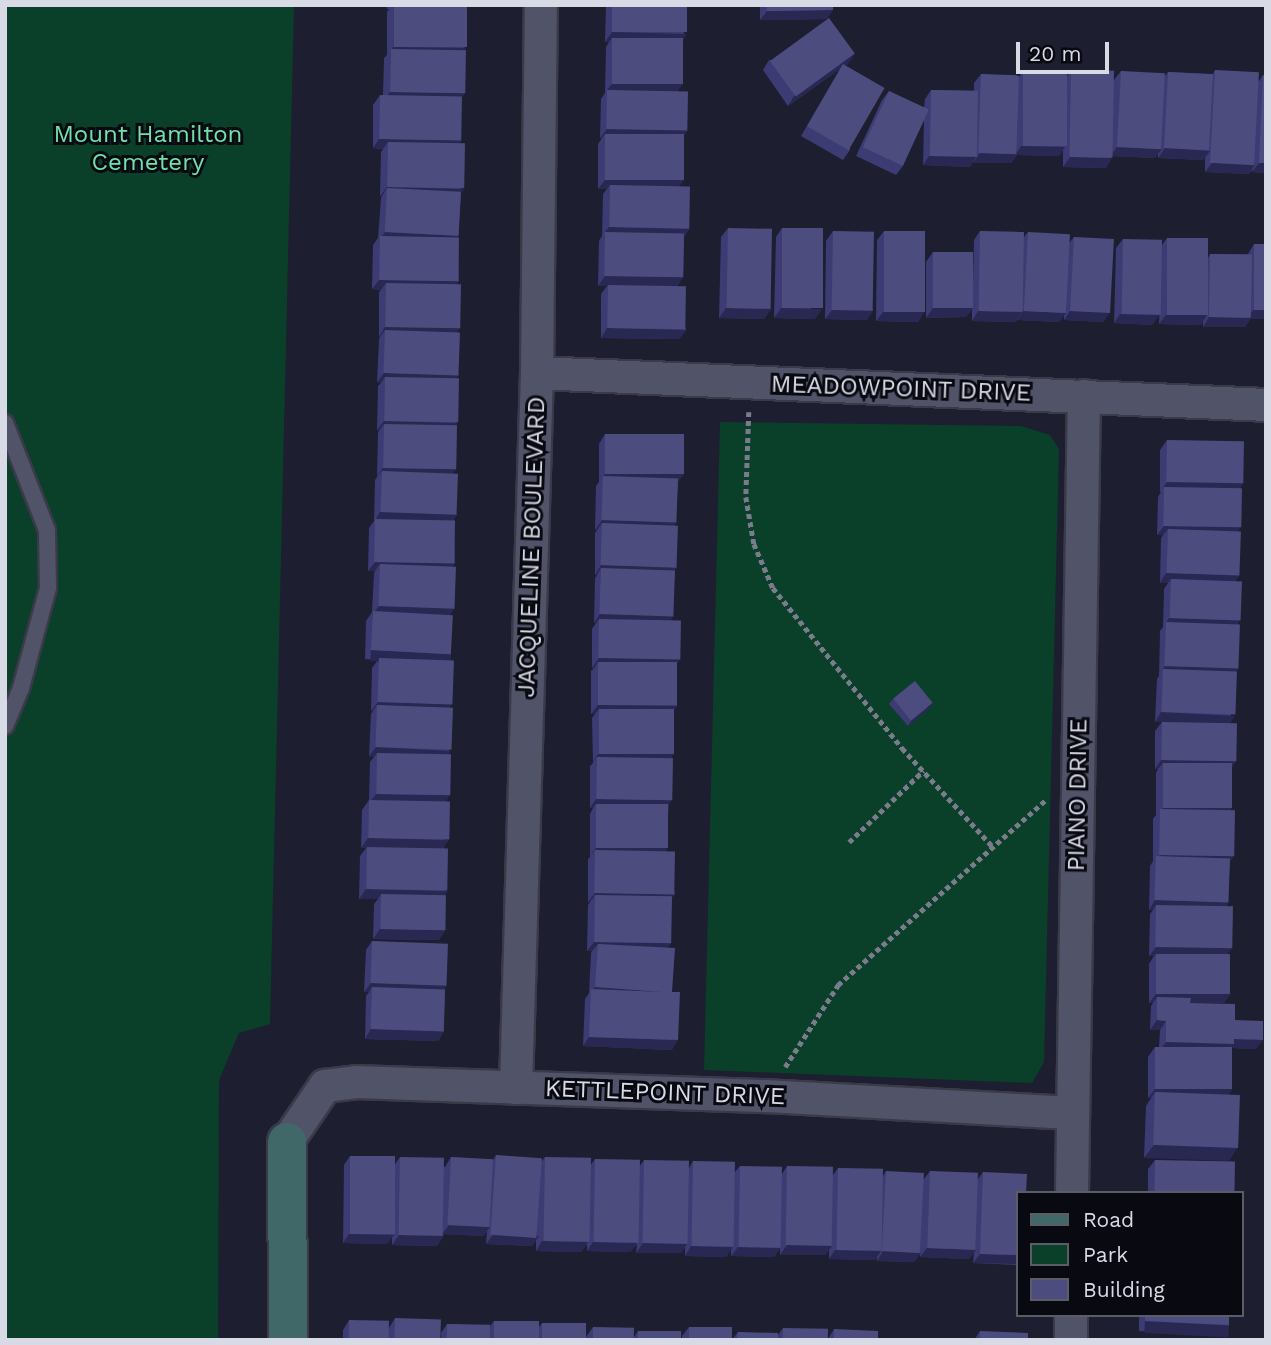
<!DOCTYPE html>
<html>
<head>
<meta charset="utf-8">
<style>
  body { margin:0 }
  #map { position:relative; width:1271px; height:1345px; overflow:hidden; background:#1d1e30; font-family:"Work Sans",sans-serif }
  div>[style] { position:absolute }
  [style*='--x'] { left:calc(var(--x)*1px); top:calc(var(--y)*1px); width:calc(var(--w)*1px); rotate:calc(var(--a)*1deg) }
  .green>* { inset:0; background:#0a3f29 }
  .path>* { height:4.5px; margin-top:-2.25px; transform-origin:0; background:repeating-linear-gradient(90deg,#7b7c8b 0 5px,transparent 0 8.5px) }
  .roads { filter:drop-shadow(2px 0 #3a3a49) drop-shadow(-2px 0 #3a3a49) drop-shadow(0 2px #3a3a49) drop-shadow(0 -2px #3a3a49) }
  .lane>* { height:16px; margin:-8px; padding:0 8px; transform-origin:8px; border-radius:8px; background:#515368 }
  .street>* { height:32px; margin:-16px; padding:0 16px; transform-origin:16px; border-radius:16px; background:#515368 }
  .secondary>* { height:38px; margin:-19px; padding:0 19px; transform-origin:19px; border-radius:19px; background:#406868 }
  .wall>* { inset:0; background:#3d3b73 }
  .shaded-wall>* { inset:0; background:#292853; transform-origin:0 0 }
  .building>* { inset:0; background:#4d4c7f; transform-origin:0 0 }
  span { translate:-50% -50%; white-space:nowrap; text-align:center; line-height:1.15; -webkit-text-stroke:6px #080911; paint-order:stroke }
  .park-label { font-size:24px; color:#71e1aa }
  .street-label { font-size:24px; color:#d8dae6 }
  .frame { position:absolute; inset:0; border:7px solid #d8dae6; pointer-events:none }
  .legend { position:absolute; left:1016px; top:1191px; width:228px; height:126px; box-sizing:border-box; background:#080911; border:2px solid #5b5d66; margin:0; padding:9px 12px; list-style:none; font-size:21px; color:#d8dae6 }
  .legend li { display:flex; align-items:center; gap:14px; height:35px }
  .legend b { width:35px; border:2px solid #5b5d66 }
  .scale { position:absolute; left:1016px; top:42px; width:93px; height:32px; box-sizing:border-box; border:4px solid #d8dae6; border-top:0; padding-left:9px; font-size:21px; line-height:24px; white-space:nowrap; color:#d8dae6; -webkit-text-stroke:5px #080911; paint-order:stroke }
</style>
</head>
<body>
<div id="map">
  <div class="green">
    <i style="clip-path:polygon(5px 5px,294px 5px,270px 1024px,239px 1033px,219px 1080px,218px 1340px,5px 1340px)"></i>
    <i style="clip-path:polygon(720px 422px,1021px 426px,1050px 435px,1059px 449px,1044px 1062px,1032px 1083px,704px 1070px)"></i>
  </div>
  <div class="path">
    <i style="--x:749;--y:412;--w:85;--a:92"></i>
    <i style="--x:746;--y:497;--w:48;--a:80.3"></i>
    <i style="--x:754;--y:544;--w:48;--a:66.6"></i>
    <i style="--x:773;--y:588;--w:206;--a:51.1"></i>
    <i style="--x:902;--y:748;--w:134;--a:47.4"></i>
    <i style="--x:849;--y:842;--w:103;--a:-43.8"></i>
    <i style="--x:785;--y:1067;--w:98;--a:-57.1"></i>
    <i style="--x:838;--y:985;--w:278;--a:-41.7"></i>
  </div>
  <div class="roads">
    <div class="lane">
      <i style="--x:5;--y:423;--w:115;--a:68.6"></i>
      <i style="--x:47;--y:530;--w:58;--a:89"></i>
      <i style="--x:48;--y:588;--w:104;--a:105.1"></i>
      <i style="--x:21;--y:688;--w:41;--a:112.8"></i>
    </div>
    <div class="street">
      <i style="--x:537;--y:373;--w:730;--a:2.51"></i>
      <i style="--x:516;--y:1088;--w:715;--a:-88.32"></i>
      <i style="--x:537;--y:373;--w:368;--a:-89.4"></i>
      <i style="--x:287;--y:1142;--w:68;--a:-55.8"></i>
      <i style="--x:325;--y:1086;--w:32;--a:-7"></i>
      <i style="--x:357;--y:1082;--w:409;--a:2"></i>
      <i style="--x:766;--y:1096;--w:307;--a:3.2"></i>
      <i style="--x:1072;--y:1193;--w:797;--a:-89.14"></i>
      <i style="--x:1071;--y:1340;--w:25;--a:-90"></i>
    </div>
    <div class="secondary">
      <i style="--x:287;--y:1142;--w:198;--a:89.7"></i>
    </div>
  </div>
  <div class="wall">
    <i style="clip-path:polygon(387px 5px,467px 5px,459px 144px,461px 193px,458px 237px,459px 281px,457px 284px,457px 332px,456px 469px,453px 473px,455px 563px,452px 567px,450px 615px,451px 654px,447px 660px,450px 708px,449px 754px,444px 848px,445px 930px,439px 940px,373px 939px,374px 904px,378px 899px,359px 899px,360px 856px,366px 848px,361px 848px,362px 810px,369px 800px,370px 762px,374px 757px,369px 756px,371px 714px,373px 711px,371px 711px,372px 668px,378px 660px,365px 659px,366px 621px,372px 612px,374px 573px,375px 571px,368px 571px,369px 528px,374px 521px,375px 480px,377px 477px,378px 433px,379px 431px,377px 430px,378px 386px,381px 383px,377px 382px,379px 339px,380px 337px,379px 337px,379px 292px,381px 290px,372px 289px,373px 245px,378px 238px,381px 198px,382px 196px,380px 196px,381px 152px,383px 149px,373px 148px,373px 105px,380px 95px,383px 95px,384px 58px,387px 55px,387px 12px,389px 9px,387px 9px)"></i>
    <i style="clip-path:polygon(606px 5px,687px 5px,678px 91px,684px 136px,679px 186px,689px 229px,684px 237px,683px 277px,677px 286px,686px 330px,679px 339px,601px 338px,601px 294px,607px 286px,598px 286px,599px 241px,602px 236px,603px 194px,607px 189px,598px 189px,598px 144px,602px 138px,600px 138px,601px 99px,605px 93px,606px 47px,609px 42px,605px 42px)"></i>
    <i style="clip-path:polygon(760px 5px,833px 5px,827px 19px,760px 20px)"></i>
    <i style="clip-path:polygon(769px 60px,848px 64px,845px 65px,850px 150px,843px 160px,801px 136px,840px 69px,788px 106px,763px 70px)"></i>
    <i style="clip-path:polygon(1071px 70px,1114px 80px,1121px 71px,1165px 76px,1168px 72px,1213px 74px,1215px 70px,1259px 81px,1263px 75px,1266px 75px,1266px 173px,1252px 172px,1253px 169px,1249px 174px,1205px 172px,1205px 157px,1203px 160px,1158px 158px,1158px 154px,1155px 158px,1112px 156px,1106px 168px,1063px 167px,1063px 150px,1059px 156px,1017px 155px,1011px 163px,973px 162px,970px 167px,923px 165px,924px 120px,903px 166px,896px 175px,856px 156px,882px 100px,889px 91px,924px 108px,925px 99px,931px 90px,974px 91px,974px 83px,981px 74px,1019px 77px,1023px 71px,1067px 76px)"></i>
    <i style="clip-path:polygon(728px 228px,771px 309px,764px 319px,719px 318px,721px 237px)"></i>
    <i style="clip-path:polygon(782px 228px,815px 319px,774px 318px,776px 237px)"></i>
    <i style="clip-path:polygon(833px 231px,873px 310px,867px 320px,825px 319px,826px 241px)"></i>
    <i style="clip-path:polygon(884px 231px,924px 312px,918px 322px,876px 321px,877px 240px)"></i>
    <i style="clip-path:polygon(980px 231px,1024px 237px,1028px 232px,1069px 243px,1074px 237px,1110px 312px,1103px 322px,1064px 320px,1064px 315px,1059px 322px,1017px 320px,1015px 322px,972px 321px,972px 309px,966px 317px,926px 318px,926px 262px,933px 252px,973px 279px,974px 240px)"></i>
    <i style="clip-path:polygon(1167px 238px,1208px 258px,1210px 254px,1248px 254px,1254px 244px,1266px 319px,1250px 319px,1245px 327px,1203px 327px,1203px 321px,1201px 325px,1159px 324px,1160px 296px,1159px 315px,1152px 325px,1114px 323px,1116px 248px,1123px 239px,1162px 245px)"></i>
    <i style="clip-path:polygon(605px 434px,678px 482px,675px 525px,675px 570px,671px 620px,677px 664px,677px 706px,674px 710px,666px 851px,675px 894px,672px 897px,668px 947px,672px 992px,672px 1050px,583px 1046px,585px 999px,589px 993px,591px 953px,592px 951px,587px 951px,588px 905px,590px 902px,588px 902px,588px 859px,590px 857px,590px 814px,593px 808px,590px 808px,590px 766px,593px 763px,592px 718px,595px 714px,591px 714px,591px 671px,594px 668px,592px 668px,592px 629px,596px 623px,594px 623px,595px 578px,597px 575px,595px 575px,595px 533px,597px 530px,595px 530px,596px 486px,599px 482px,599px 444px)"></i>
    <i style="clip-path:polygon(1167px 440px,1240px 489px,1236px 581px,1238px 624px,1236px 672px,1230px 723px,1236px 761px,1232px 767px,1232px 807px,1230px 810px,1230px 862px,1227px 906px,1228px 954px,1224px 1003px,1190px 1003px,1235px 1020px,1256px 1049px,1232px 1048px,1144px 1158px,1146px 1106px,1151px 1098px,1148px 1098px,1148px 1057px,1155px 1047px,1159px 1047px,1160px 1030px,1150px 1030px,1151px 1006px,1153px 1003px,1149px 1003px,1149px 964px,1154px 956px,1149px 956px,1150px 914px,1153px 910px,1149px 910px,1150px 866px,1153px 861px,1153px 819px,1156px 815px,1156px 773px,1158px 769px,1155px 769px,1155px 731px,1162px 722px,1155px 722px,1157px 679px,1159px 676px,1160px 631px,1163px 627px,1164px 589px,1168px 583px,1160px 583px,1161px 538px,1163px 535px,1157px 535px,1158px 497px,1161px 492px,1160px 492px,1160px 450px)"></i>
    <i style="clip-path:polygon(893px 699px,930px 708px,908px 726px,889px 704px)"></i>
    <i style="clip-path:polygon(372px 941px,445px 989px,444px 1031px,438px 1041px,365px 1039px,366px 996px,369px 992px,364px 992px,366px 950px)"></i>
    <i style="clip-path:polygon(496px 1155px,542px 1161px,545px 1157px,590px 1166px,595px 1159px,639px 1167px,644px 1160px,689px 1168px,693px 1161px,734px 1173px,740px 1166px,782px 1174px,787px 1166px,833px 1175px,838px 1168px,883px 1176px,886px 1171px,924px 1179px,930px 1171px,978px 1179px,983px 1172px,1017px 1265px,973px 1263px,974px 1252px,969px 1259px,920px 1257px,920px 1254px,914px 1262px,877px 1261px,877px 1257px,875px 1260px,829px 1259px,829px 1250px,825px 1255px,780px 1255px,780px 1248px,774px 1257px,731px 1256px,731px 1249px,726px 1257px,685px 1256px,685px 1247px,681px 1253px,636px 1253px,637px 1244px,630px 1252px,587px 1251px,587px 1244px,581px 1252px,536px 1251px,536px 1240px,532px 1246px,486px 1244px,487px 1231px,483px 1236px,444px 1234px,437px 1246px,392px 1245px,392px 1237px,387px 1244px,343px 1243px,344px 1165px,350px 1156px,395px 1164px,400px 1157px,445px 1167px,451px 1157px,493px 1160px)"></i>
    <i style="clip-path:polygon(1155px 1160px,1234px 1193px,1148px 1193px,1148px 1169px)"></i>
    <i style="clip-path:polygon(1139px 1315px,1229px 1315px,1229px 1325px,1222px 1335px,1139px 1331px)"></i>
    <i style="clip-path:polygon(395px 1318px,440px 1340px,343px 1340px,343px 1330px,349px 1320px,389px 1328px)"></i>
    <i style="clip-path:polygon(494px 1321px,539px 1327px,542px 1323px,586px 1340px,441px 1340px,441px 1333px,447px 1324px,490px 1326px)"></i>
    <i style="clip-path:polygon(593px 1327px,634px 1337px,638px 1331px,681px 1340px,586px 1340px,586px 1337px)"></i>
    <i style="clip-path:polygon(689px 1327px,732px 1340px,682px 1340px,682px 1336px)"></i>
    <i style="clip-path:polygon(783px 1328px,828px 1339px,834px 1329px,878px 1340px,732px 1340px,738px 1332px,778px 1335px)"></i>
    <i style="clip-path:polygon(980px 1331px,1028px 1340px,974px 1340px)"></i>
  </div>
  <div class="shaded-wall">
    <i style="clip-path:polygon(833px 10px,827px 19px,760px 20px,767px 11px)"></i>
    <i style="clip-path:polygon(612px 32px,687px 34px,681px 43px,612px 38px,609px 42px,605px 42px)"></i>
    <i style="clip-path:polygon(393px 47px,466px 48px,460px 58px,391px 51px)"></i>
    <i style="clip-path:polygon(855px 54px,848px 64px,841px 69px,843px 64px,840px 69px,788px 106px,794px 96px)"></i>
    <i style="clip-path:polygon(612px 84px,683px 84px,676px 93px,607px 90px)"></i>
    <i style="clip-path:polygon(390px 92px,465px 93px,458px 103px,383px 101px)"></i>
    <i style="clip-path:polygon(607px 129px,688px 130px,682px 139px,605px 134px,602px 138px,600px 138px)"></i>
    <i style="clip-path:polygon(379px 139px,462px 140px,455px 149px,388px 142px,383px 149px,373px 148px)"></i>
    <i style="clip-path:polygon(1021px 146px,1065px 147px,1059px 156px,1017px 155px,1011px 163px,973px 163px,980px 153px,1016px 154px)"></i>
    <i style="clip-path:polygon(1117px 147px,1162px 149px,1155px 158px,1110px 156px)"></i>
    <i style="clip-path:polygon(1165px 148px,1210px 151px,1203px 160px,1158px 158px)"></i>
    <i style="clip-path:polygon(929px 156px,976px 157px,970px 167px,923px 165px)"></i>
    <i style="clip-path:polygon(1070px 157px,1112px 158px,1106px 168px,1063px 167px)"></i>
    <i style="clip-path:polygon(1212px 163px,1255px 164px,1249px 174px,1205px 172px)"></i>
    <i style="clip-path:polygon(1259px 163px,1266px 163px,1266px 173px,1252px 172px)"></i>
    <i style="clip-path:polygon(605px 180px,684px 180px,677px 189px,610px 185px,607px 189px,598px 189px)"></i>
    <i style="clip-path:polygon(387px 187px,464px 189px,458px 198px,387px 188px,382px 196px,380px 196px)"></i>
    <i style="clip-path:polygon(609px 227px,689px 229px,683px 238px,605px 232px)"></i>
    <i style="clip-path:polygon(385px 232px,459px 236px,452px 245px,380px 239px)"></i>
    <i style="clip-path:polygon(605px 276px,683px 277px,676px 287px,598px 286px)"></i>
    <i style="clip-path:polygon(379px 280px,459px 281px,452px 290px,386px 283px,381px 290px,372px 289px)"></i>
    <i style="clip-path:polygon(726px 308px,771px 309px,764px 319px,719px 318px)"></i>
    <i style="clip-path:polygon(781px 308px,822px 309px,815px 319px,774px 318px)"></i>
    <i style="clip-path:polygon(933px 308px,973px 308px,966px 317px,926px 318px)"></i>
    <i style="clip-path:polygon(832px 310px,873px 310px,867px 320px,825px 319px)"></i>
    <i style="clip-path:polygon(1253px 310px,1266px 310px,1266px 319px,1250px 319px,1245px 327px,1203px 327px,1209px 317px,1248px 318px)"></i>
    <i style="clip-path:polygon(978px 311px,1022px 312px,1015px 322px,972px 321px)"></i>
    <i style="clip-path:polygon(1023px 311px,1066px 313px,1059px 322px,1017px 320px)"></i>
    <i style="clip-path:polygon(1070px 311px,1110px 312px,1103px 322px,1064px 320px)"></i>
    <i style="clip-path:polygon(883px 312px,924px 312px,918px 322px,876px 321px)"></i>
    <i style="clip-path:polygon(1120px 314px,1159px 315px,1152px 325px,1114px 323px)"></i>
    <i style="clip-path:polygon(1166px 315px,1207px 315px,1201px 325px,1159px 324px)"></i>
    <i style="clip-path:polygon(385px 327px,460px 328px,453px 338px,385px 330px,380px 337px,379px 337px)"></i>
    <i style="clip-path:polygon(607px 328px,686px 330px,679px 339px,601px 338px)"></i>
    <i style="clip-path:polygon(384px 373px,459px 375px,452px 384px,385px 377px,381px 383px,377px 382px)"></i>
    <i style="clip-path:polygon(384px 421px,458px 423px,451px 432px,384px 424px,379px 431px,377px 430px)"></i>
    <i style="clip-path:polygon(383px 468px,456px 469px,449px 479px,382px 471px,376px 477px)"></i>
    <i style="clip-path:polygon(605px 474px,684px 474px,677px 484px,603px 477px)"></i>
    <i style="clip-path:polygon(1167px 482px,1244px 482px,1238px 492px,1164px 487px,1160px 492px)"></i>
    <i style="clip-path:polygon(380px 512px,458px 514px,451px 523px,375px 520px)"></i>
    <i style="clip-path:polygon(602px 520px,677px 522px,670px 531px,602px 523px,597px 530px,595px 530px)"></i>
    <i style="clip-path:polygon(1164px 526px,1241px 527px,1234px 537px,1168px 529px,1163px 535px,1157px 535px)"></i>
    <i style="clip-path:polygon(375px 562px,455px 563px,449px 572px,380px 564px,375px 571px,368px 571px)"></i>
    <i style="clip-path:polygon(601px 565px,677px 567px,671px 576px,601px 568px,597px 575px,595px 575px)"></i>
    <i style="clip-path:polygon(1166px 573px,1240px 575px,1233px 584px,1171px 579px,1168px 583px,1160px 583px)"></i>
    <i style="clip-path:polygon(379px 606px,455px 608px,448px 618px,372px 615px)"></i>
    <i style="clip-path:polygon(600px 614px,674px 615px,668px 625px,599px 619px,596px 623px,594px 623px)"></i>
    <i style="clip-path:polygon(1169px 618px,1240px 620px,1234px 630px,1166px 623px)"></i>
    <i style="left:371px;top:650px;width:80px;height:11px;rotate:3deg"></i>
    <i style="clip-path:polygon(599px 658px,681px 658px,674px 668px,598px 662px,594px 668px,592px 668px)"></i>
    <i style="clip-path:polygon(1165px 666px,1239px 668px,1232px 678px,1163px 669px)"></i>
    <i style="clip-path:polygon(378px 702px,452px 704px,446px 713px,377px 705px,373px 711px,371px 711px)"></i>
    <i style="clip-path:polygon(933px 703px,930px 708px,908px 726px,911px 721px)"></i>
    <i style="clip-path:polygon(598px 705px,677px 706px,670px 715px,599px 709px,595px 714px,591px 714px)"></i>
    <i style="clip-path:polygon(1161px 712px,1235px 716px,1229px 725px,1155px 722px)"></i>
    <i style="clip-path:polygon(376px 747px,451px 751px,445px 760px,377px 753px,374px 757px,369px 756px)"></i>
    <i style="clip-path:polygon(598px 754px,674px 754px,667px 763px,597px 757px,592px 763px)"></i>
    <i style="clip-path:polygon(1161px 760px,1236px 761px,1230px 771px,1163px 763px,1158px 769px,1155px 769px)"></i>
    <i style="clip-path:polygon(376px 794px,450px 795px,444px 805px,369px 803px)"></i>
    <i style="clip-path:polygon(596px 799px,672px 800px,665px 809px,596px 804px,593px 808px,590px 808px)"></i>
    <i style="clip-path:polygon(1232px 807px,1225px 816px,1160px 811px,1163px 808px)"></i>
    <i style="clip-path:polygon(368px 838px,449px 840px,442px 849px,361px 848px)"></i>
    <i style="clip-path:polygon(596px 848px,668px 848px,661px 858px,595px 850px,589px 857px)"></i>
    <i style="clip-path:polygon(1160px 855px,1234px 856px,1228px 865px,1156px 860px)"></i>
    <i style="clip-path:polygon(366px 889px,448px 891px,441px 900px,381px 894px,378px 899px,359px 899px)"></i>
    <i style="clip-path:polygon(595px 893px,675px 894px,668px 903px,595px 895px,590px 902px,588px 902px)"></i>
    <i style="clip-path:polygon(1155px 900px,1229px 902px,1223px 911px,1156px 905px,1153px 910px,1149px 910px)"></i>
    <i style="clip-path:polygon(380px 929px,445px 930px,439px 940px,373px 939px)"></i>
    <i style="clip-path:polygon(594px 942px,671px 943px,665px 953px,598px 944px,592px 951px,587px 951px)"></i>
    <i style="clip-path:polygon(1156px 947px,1233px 947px,1226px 956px,1156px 954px,1154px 956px,1149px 956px)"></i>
    <i style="clip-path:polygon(371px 983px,447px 985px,441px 995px,372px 987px,369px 992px,364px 992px)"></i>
    <i style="clip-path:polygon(595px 987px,663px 992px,591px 993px)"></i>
    <i style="clip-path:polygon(1156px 994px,1231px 994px,1224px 1003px,1157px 1003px,1157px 997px,1153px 1003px,1149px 1003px)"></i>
    <i style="clip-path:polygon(1157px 1020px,1166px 1021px,1160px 1030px,1150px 1030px)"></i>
    <i style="clip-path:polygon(371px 1029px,444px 1031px,438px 1041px,365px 1039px)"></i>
    <i style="clip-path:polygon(589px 1037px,678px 1040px,672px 1050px,583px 1046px)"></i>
    <i style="clip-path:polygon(1234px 1039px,1263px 1040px,1256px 1049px,1230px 1048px,1159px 1051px,1166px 1042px)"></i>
    <i style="clip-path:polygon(1155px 1089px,1233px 1089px,1226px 1098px,1155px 1092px,1151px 1098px,1148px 1098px)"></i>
    <i style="clip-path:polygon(1154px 1145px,1238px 1147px,1229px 1161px,1144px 1158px)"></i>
    <i style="clip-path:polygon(449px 1225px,490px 1227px,483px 1236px,442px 1234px)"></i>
    <i style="clip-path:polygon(349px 1234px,394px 1235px,387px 1244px,343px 1243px)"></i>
    <i style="clip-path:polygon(399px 1235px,444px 1236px,437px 1246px,392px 1245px)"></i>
    <i style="clip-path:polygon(493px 1235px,539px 1236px,532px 1246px,486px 1244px)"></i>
    <i style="clip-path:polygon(542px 1241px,588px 1242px,581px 1252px,536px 1251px)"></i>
    <i style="clip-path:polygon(593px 1242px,637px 1243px,630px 1252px,587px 1251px)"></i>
    <i style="clip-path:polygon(643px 1243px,687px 1244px,681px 1253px,636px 1253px)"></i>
    <i style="clip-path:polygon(787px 1245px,832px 1246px,825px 1255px,780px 1255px)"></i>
    <i style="clip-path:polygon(691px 1246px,733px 1247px,726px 1257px,685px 1256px)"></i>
    <i style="clip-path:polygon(738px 1247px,780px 1248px,774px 1257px,731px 1256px)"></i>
    <i style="clip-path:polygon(927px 1248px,976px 1250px,969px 1259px,920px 1257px)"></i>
    <i style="clip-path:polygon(835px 1250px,881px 1251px,875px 1260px,829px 1259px)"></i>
    <i style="clip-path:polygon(883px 1251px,921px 1253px,914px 1262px,877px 1261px)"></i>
    <i style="clip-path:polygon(980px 1254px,1017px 1255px,1017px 1264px,973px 1263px)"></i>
    <i style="left:1145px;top:1321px;width:84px;height:12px;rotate:3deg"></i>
  </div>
  <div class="building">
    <i style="left:394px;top:5px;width:73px;height:42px"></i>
    <i style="left:612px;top:5px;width:75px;height:27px"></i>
    <i style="clip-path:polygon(767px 5px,833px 5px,833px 10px,767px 11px)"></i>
    <i style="left:829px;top:18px;width:44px;height:73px;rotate:54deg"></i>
    <i style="left:612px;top:38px;width:71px;height:46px"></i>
    <i style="left:391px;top:49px;width:75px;height:43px;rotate:1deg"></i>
    <i style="left:843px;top:64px;width:48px;height:72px;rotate:30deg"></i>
    <i style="left:1071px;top:70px;width:43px;height:87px;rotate:1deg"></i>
    <i style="left:1215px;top:70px;width:44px;height:93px;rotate:3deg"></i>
    <i style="left:1023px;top:71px;width:44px;height:75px"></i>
    <i style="left:1121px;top:71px;width:44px;height:76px;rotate:3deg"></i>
    <i style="left:1168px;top:72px;width:45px;height:76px;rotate:3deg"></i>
    <i style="left:981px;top:74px;width:38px;height:79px;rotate:2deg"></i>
    <i style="clip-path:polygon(1263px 75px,1266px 75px,1266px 163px,1259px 163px)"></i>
    <i style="left:607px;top:90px;width:81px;height:39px;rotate:1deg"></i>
    <i style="left:931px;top:90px;width:47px;height:66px;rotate:1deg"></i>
    <i style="left:889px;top:91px;width:44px;height:62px;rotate:25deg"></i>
    <i style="left:380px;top:95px;width:82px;height:44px;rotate:1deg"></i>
    <i style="left:605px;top:134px;width:79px;height:46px"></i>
    <i style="left:388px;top:142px;width:77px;height:45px;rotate:1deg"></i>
    <i style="left:610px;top:185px;width:80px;height:42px;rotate:1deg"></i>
    <i style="left:387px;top:188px;width:74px;height:44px;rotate:3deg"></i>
    <i style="left:728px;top:228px;width:44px;height:80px;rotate:1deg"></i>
    <i style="left:782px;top:228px;width:41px;height:80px"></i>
    <i style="left:833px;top:231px;width:41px;height:79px;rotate:1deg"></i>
    <i style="left:884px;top:231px;width:41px;height:81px"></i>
    <i style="left:980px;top:231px;width:44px;height:80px;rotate:1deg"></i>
    <i style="left:605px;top:232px;width:79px;height:44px;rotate:1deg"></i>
    <i style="left:1028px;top:232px;width:42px;height:79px;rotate:3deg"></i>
    <i style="left:380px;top:236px;width:79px;height:44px;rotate:1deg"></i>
    <i style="left:1074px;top:237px;width:40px;height:74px;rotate:3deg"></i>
    <i style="left:1167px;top:238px;width:41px;height:77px"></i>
    <i style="left:1123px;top:239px;width:39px;height:75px;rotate:1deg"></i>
    <i style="left:1254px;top:244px;width:12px;height:66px"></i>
    <i style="left:933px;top:252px;width:40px;height:56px"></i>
    <i style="left:1210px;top:254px;width:42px;height:63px;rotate:1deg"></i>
    <i style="left:386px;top:283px;width:75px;height:44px;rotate:1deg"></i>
    <i style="left:608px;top:285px;width:78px;height:43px;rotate:1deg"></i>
    <i style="left:385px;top:330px;width:75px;height:43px;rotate:2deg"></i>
    <i style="left:385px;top:377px;width:74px;height:44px;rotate:1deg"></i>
    <i style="left:384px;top:424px;width:73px;height:44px;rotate:1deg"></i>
    <i style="left:605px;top:434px;width:79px;height:40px"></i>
    <i style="left:1167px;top:440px;width:77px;height:42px;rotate:1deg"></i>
    <i style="left:382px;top:471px;width:76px;height:41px;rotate:2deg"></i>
    <i style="left:603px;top:476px;width:75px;height:44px;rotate:2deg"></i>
    <i style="left:1164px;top:487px;width:78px;height:39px;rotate:1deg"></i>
    <i style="left:375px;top:519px;width:80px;height:43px;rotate:1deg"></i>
    <i style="left:602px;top:523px;width:76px;height:42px;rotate:2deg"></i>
    <i style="left:1168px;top:529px;width:73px;height:44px;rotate:2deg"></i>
    <i style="left:380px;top:564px;width:76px;height:42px;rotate:2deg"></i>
    <i style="left:601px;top:568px;width:74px;height:46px;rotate:2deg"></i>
    <i style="left:1171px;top:579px;width:71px;height:39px;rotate:2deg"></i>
    <i style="left:373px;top:611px;width:80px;height:39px;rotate:3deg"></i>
    <i style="left:599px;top:619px;width:82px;height:39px;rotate:1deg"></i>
    <i style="left:1166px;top:622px;width:74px;height:44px;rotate:2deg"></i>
    <i style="left:379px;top:658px;width:75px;height:44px;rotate:2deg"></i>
    <i style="left:598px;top:662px;width:79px;height:43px"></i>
    <i style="left:1163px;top:669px;width:74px;height:43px;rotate:2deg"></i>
    <i style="left:915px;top:681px;width:28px;height:28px;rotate:51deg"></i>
    <i style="left:377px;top:705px;width:76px;height:42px;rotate:2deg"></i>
    <i style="left:599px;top:709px;width:75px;height:45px"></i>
    <i style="left:1162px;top:722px;width:75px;height:38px;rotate:1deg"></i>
    <i style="left:377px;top:753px;width:74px;height:41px;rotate:1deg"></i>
    <i style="left:597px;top:757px;width:76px;height:42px;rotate:1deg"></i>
    <i style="left:1163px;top:763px;width:69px;height:45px"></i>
    <i style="left:369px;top:800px;width:81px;height:38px;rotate:1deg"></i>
    <i style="left:596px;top:804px;width:72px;height:44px"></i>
    <i style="left:1160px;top:809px;width:75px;height:46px;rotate:1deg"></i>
    <i style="left:367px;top:847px;width:81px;height:42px;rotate:1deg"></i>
    <i style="left:595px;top:850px;width:80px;height:43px;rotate:1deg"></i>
    <i style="left:1156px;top:856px;width:74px;height:44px;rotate:2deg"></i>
    <i style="left:381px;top:894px;width:65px;height:35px;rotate:1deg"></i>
    <i style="left:595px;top:895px;width:77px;height:47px;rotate:1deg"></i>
    <i style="left:1156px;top:905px;width:77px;height:42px;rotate:1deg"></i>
    <i style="left:372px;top:941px;width:76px;height:42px;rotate:2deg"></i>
    <i style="clip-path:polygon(598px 944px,675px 948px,672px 992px,680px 992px,678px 1040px,589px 1037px,591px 989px,663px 992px,595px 987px)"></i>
    <i style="left:1156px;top:954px;width:74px;height:40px"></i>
    <i style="left:372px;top:987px;width:73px;height:42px;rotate:2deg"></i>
    <i style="clip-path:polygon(1157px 997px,1191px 998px,1190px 1003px,1235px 1004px,1235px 1020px,1263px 1021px,1263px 1040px,1234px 1039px,1234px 1044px,1166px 1042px,1166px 1021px,1157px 1020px)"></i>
    <i style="left:1155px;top:1047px;width:77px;height:42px"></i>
    <i style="left:1155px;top:1092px;width:85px;height:53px;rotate:2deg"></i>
    <i style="left:496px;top:1155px;width:46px;height:80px;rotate:4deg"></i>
    <i style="left:350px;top:1156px;width:45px;height:78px"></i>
    <i style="left:400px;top:1157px;width:44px;height:78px;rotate:1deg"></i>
    <i style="left:451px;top:1157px;width:42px;height:68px;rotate:3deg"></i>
    <i style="left:545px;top:1157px;width:46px;height:84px;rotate:1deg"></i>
    <i style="left:595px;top:1159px;width:45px;height:83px;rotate:1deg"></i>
    <i style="left:644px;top:1160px;width:45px;height:83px;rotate:1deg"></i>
    <i style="left:1155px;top:1160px;width:80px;height:33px;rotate:1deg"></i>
    <i style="left:693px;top:1161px;width:42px;height:85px;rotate:1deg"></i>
    <i style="left:740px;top:1166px;width:42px;height:81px;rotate:1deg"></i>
    <i style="left:787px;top:1166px;width:46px;height:79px;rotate:1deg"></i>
    <i style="left:838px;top:1168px;width:45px;height:82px;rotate:1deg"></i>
    <i style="left:886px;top:1171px;width:38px;height:80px;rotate:3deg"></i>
    <i style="left:930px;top:1171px;width:48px;height:77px;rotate:2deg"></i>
    <i style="clip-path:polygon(983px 1172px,1027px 1174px,1026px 1193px,1017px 1193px,1017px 1255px,980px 1254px)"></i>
    <i style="clip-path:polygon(1145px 1315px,1229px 1315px,1229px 1325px,1145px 1321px)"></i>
    <i style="left:395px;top:1318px;width:46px;height:22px;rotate:2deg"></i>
    <i style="left:349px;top:1320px;width:40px;height:20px;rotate:1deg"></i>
    <i style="left:494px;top:1321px;width:45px;height:19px"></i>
    <i style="left:542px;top:1323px;width:44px;height:17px"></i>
    <i style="left:447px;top:1324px;width:43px;height:16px;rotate:1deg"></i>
    <i style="left:593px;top:1327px;width:41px;height:13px;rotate:1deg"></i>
    <i style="left:689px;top:1327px;width:43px;height:13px"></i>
    <i style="left:783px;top:1328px;width:45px;height:12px;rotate:1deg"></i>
    <i style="clip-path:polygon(834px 1329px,878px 1331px,878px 1340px,834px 1340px)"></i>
    <i style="left:638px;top:1331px;width:43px;height:9px"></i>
    <i style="clip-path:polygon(980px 1331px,1028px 1333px,1028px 1340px,980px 1340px)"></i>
    <i style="clip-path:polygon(738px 1332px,778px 1333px,778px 1340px,737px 1340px)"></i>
  </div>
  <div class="park-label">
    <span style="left:148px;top:149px">Mount Hamilton<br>Cemetery</span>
  </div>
  <div class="street-label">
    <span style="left:901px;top:389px;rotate:2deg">MEADOWPOINT DRIVE</span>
    <span style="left:532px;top:547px;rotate:-88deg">JACQUELINE BOULEVARD</span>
    <span style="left:1078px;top:795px;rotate:-89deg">PIANO DRIVE</span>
    <span style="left:665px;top:1093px;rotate:2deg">KETTLEPOINT DRIVE</span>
  </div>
  <div class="frame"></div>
  <ul class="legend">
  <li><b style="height:9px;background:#406868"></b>Road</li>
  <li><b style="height:19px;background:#0a3f29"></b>Park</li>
  <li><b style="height:19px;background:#4d4c7f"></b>Building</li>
  </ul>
  <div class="scale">20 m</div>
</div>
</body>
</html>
